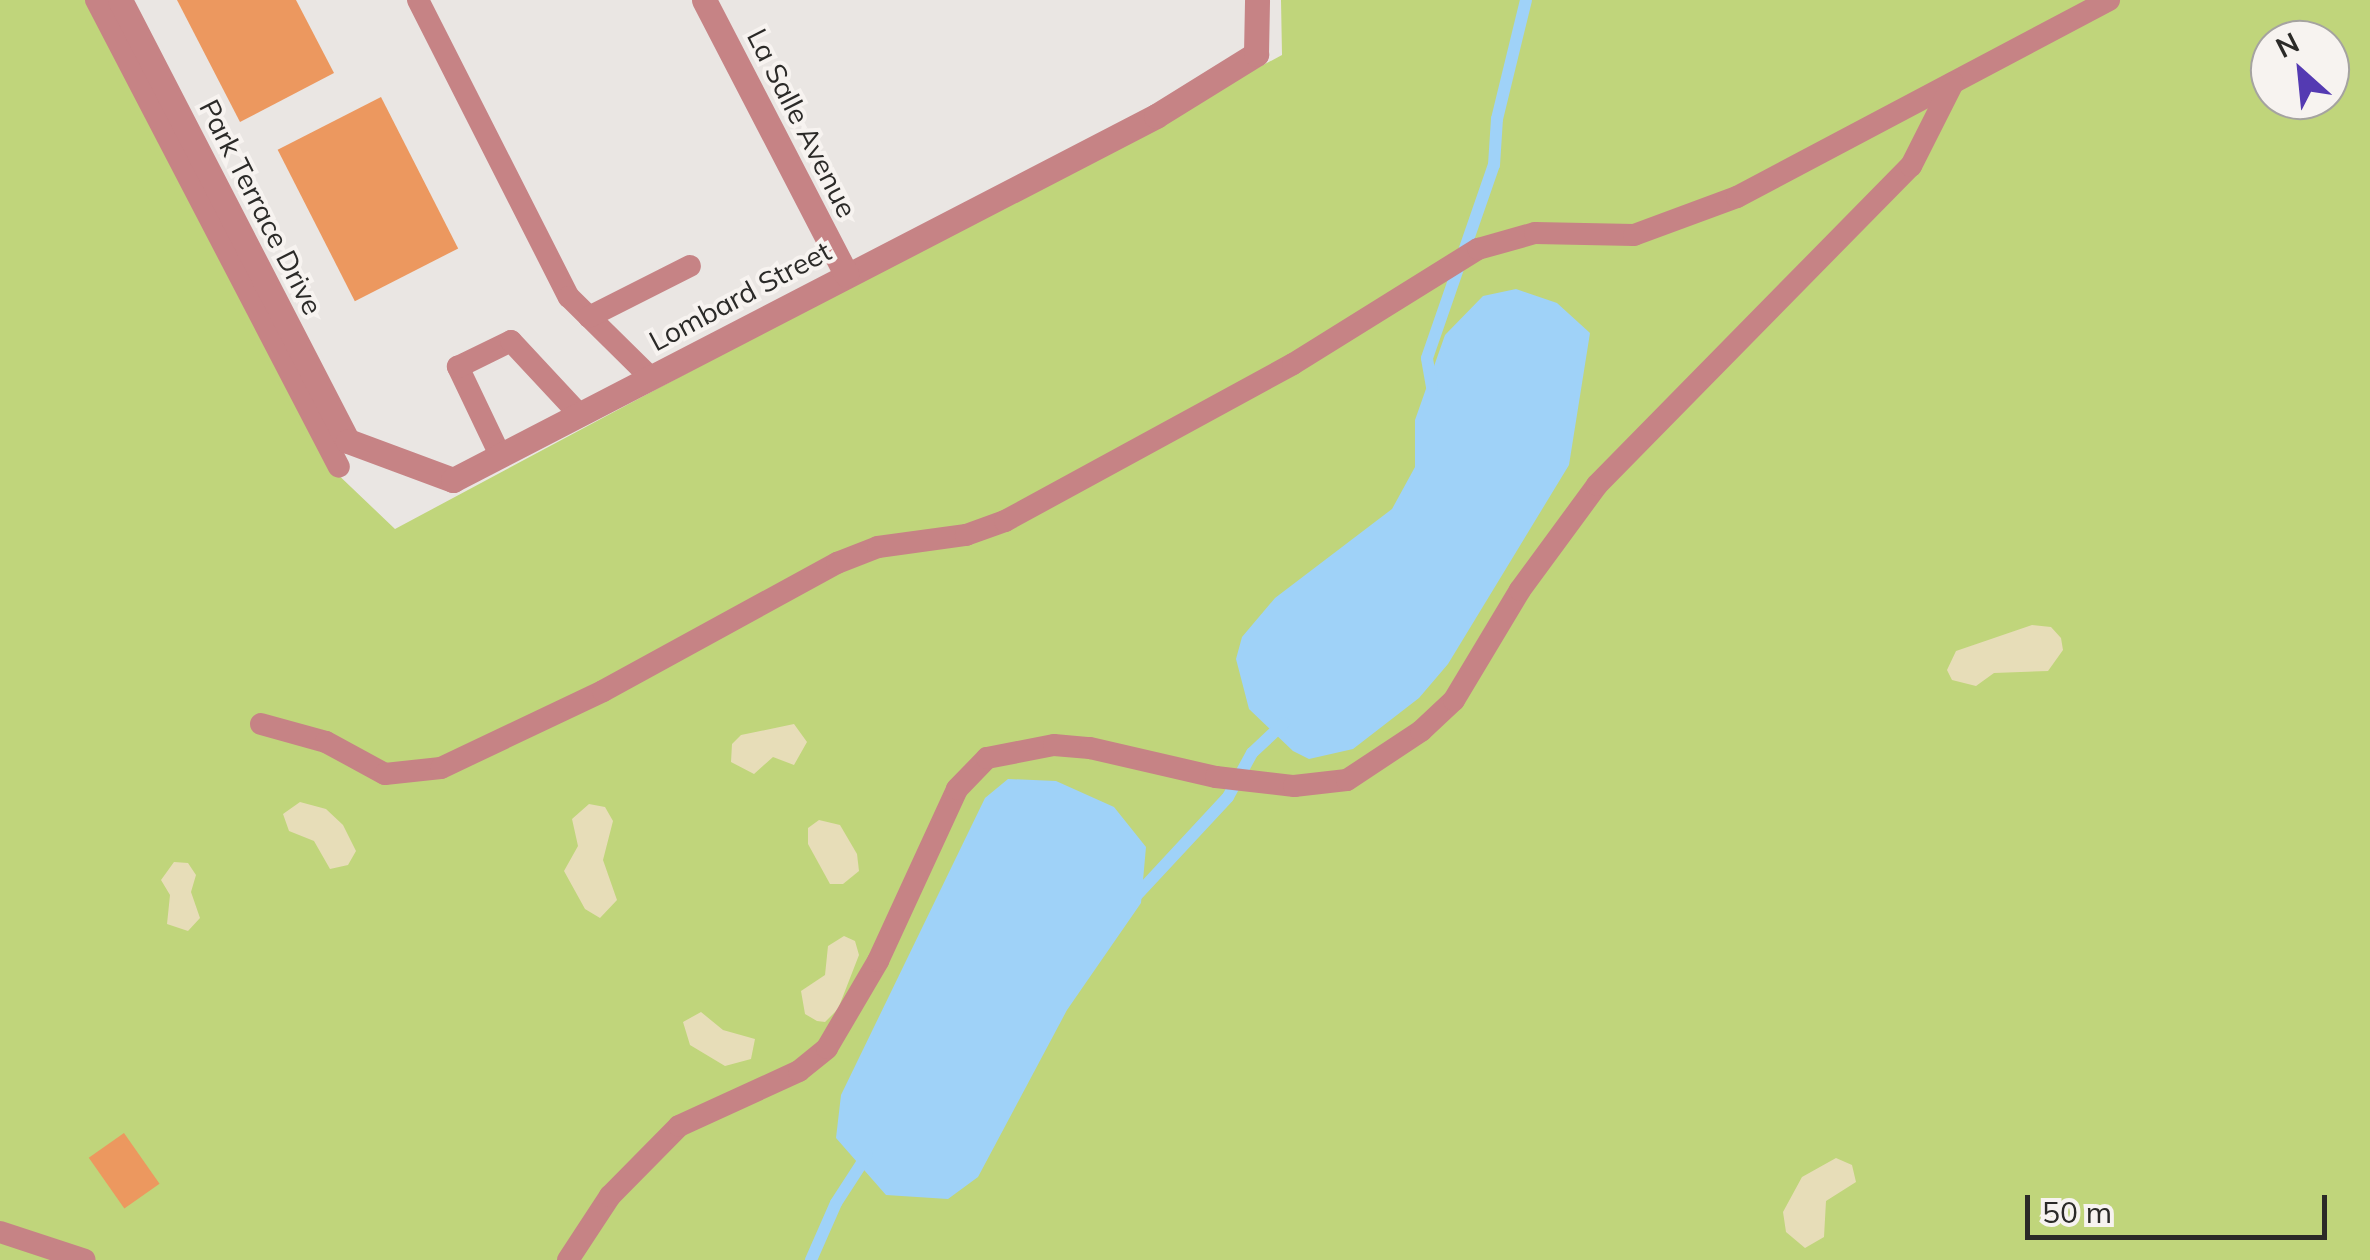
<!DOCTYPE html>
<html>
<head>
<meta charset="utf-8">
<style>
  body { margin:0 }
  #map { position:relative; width:2370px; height:1260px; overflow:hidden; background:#eae6e3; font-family:Mulish,sans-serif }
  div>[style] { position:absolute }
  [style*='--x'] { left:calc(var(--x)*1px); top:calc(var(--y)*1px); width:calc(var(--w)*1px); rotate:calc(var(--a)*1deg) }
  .green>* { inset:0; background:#c0d57b }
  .sand>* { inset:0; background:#e7ddb8 }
  .water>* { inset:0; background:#9fd2f8 }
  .stream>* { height:12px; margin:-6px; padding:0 6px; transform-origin:6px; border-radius:6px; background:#9fd2f8 }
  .building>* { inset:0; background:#ec985f; transform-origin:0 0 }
  .lane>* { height:22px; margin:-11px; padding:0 11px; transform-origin:11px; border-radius:11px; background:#c68385 }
  .street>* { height:25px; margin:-12.5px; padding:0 12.5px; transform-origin:12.5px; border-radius:12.5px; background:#c68385 }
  span { translate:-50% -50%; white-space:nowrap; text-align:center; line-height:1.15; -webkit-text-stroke:8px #f7f3f0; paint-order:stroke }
  .street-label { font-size:28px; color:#2b2a28 }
  .north { position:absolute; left:2250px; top:20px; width:100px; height:100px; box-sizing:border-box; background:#f7f3f0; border:2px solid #a5a3a0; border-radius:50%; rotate:333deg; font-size:28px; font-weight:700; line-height:40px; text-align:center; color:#2b2a28 }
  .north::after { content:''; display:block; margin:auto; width:35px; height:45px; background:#543ab2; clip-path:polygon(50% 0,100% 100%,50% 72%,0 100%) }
  .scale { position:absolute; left:2025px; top:1195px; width:302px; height:45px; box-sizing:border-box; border:5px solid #2b2a28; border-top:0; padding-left:12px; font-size:30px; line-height:35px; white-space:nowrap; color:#2b2a28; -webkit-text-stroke:8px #f7f3f0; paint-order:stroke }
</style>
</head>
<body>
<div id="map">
  <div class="green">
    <i style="clip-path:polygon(evenodd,0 0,93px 0,330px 467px,395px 529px,1282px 55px,1281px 0,2370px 0,2370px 1260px,0 1260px,0 0,2270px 40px,2330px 40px,2330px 100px,2270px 100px,2270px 40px)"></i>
  </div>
  <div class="sand">
    <i style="clip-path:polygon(2032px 625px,2051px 627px,2061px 638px,2063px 650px,2048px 671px,1994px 673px,1976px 686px,1952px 680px,1947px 670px,1956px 651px)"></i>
    <i style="clip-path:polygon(794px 724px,807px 742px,794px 765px,773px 757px,754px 774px,731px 762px,732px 744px,741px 735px)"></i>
    <i style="clip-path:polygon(300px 802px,326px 809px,343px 825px,356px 851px,348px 865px,330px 869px,314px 841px,289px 831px,283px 814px)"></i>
    <i style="clip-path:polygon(589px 804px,605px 807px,613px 821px,603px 860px,617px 900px,600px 918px,585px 909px,564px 871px,578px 846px,572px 819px)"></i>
    <i style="clip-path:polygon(819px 820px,840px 825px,857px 854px,859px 871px,843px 884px,830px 884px,808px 844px,808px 828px)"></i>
    <i style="clip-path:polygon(174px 862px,188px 863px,196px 875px,191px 892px,200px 918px,188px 931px,167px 924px,170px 895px,161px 880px)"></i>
    <i style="clip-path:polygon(844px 936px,855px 941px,859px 955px,838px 1009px,825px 1022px,817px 1021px,805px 1014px,801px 991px,825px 975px,828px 946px)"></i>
    <i style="clip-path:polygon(701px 1012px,723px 1030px,755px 1039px,751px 1059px,725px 1066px,690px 1045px,683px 1022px)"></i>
    <i style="clip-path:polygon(1836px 1158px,1852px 1165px,1856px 1182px,1826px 1201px,1824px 1237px,1805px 1248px,1786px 1232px,1783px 1212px,1802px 1177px)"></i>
  </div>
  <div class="water">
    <i style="clip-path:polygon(1516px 289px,1557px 303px,1590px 333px,1569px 465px,1448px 664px,1419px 698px,1353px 749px,1309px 759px,1293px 751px,1249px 709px,1236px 659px,1242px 637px,1275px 598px,1392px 509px,1415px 467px,1415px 420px,1445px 335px,1483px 296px)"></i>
    <i style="clip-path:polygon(1008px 779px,1056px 781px,1114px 807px,1146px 847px,1141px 903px,1067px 1010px,978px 1177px,948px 1199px,886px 1195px,836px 1138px,841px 1095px,985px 798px)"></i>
  </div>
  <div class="stream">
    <i style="--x:1432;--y:387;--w:29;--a:-100"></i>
    <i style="--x:1427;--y:358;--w:204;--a:-70.9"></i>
    <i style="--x:1494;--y:165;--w:46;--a:-86.3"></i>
    <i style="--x:1497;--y:119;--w:122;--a:-76.3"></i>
    <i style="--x:1136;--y:896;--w:135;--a:-47.1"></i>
    <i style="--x:1228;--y:797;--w:50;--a:-61.4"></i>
    <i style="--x:1252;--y:753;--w:44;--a:-43.2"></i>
    <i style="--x:811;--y:1260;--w:62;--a:-66.3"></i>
    <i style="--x:836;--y:1203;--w:57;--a:-57.1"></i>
  </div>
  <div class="building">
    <i style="clip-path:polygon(177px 0,296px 0,334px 73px,240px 122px)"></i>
    <i style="left:381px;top:97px;width:170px;height:116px;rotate:63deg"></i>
    <i style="left:124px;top:1133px;width:62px;height:43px;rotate:55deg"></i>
  </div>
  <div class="lane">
    <i style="--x:96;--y:0;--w:526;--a:62.51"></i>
    <i style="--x:418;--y:0;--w:333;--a:63.1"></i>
    <i style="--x:569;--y:297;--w:114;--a:44.6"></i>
    <i style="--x:589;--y:317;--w:113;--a:-26.8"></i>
    <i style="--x:500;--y:455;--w:98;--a:-115.5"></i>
    <i style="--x:458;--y:367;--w:59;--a:-26.1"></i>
    <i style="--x:511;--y:341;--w:100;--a:47"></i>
    <i style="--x:261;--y:724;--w:67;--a:15.5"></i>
    <i style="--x:326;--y:742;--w:67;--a:28.5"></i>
    <i style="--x:385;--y:774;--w:56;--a:-6.1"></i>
    <i style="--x:441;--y:768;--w:179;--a:-25.4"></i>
    <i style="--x:603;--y:691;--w:267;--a:-28.7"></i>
    <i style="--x:837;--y:563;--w:44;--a:-21.3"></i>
    <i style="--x:878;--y:547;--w:89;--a:-7.8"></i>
    <i style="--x:966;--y:535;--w:41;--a:-19.7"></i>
    <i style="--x:1005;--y:521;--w:328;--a:-28.6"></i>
    <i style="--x:1293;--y:364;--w:218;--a:-31.9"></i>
    <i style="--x:1478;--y:249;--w:59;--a:-15.7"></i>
    <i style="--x:1535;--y:233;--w:99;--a:1.2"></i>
    <i style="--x:1634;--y:235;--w:110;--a:-20.3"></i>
    <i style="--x:1737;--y:197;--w:421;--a:-27.9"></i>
    <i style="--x:0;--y:1232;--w:89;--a:18.2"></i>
    <i style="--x:568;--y:1260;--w:77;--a:-56.7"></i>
    <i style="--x:610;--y:1196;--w:98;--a:-45.4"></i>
    <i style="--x:679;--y:1126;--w:132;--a:-24.6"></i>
    <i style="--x:799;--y:1071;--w:36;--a:-39"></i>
    <i style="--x:827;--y:1048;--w:101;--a:-59.6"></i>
    <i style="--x:878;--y:961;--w:189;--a:-65.3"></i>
    <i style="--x:957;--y:789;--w:43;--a:-45.9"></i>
    <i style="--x:987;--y:758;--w:68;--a:-11"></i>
    <i style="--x:1054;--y:745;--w:36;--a:5"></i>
    <i style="--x:1090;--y:748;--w:129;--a:13"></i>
    <i style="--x:1216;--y:777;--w:79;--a:6.6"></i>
    <i style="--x:1294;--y:786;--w:53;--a:-6.5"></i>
    <i style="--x:1347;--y:780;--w:89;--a:-33.5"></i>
    <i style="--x:1421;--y:731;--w:45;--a:-43.2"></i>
    <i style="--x:1454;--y:700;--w:128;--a:-59"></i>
    <i style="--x:1520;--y:590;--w:130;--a:-53.7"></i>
    <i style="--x:1597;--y:485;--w:448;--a:-45.5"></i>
    <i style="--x:1911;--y:166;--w:93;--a:-63.2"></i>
  </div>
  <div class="street">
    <i style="--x:120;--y:0;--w:496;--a:62.7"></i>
    <i style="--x:348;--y:441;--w:112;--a:20.4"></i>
    <i style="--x:453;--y:480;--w:792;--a:-27.37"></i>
    <i style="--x:1156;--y:116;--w:118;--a:-31.8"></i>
    <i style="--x:1256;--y:54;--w:54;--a:-88.9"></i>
    <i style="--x:704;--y:0;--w:309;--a:62.6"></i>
  </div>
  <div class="street-label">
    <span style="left:802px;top:123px;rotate:63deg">La Salle Avenue</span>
    <span style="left:261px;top:207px;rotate:63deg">Park Terrace Drive</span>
    <span style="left:740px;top:296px;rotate:-28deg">Lombard Street</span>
  </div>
  <div class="north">N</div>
  <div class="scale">50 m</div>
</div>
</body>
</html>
